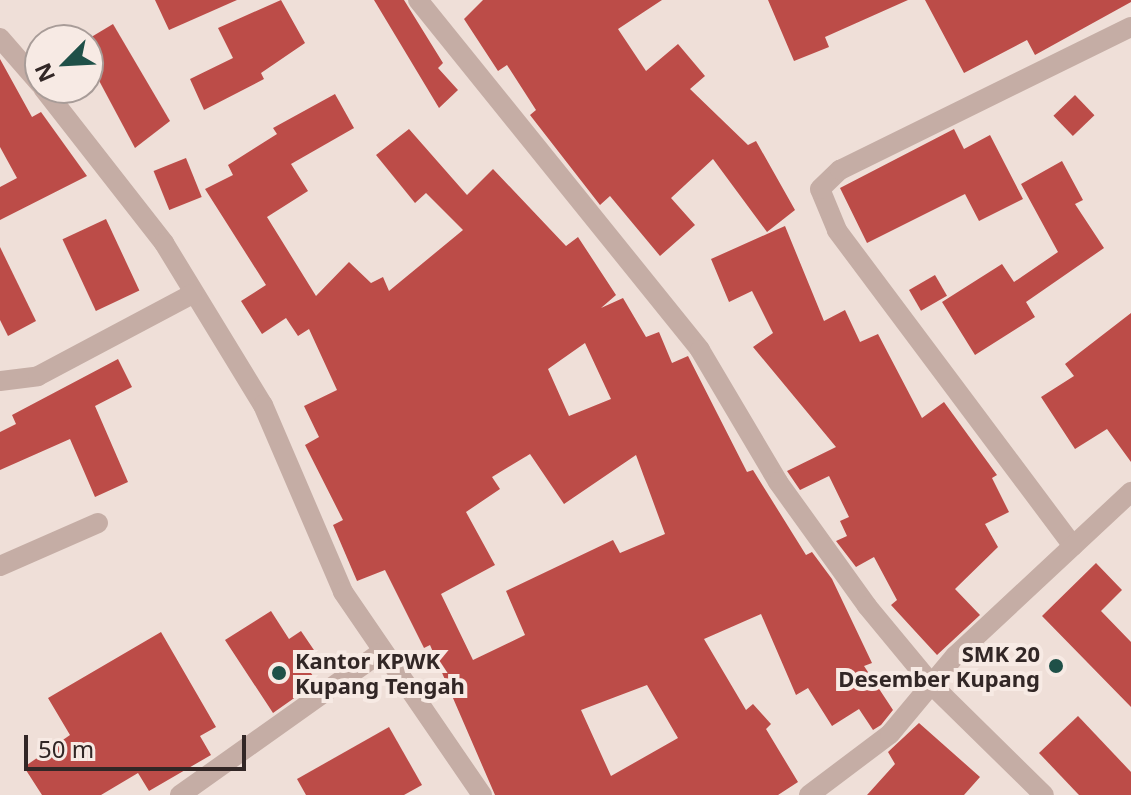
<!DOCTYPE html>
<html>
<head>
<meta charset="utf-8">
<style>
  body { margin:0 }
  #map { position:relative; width:1131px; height:795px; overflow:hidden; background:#efdfd8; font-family:"Noto Sans",sans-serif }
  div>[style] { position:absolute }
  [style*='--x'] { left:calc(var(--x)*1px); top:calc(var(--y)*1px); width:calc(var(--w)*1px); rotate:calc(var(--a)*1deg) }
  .building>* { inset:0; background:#bc4c48; transform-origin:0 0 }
  .minor>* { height:20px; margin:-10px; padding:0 10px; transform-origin:10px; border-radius:10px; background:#c5ada5 }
  .dots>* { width:22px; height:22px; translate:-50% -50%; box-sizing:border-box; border:4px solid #f7eae4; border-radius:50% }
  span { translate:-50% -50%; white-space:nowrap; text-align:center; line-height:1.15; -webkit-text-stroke:8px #f7eae4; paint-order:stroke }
  .poi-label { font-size:22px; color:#322726; font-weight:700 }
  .right { translate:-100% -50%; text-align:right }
  .left { translate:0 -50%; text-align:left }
  .north { position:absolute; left:24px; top:24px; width:80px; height:80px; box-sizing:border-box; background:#f7eae4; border:2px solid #a89c98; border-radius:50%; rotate:246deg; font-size:22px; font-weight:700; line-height:32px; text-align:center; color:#322726 }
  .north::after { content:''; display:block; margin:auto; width:28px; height:36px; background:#1f5048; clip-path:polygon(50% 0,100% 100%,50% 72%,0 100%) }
  .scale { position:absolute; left:24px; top:735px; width:222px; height:36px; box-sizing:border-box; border:4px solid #322726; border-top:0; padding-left:10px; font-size:24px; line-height:28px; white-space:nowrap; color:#322726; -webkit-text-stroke:6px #f7eae4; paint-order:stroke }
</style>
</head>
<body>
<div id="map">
  <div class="building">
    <i style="clip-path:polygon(155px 0,237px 0,169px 30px)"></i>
    <i style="clip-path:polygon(281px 0,305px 43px,261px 73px,264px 79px,204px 110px,190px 79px,233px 58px,218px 28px)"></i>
    <i style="clip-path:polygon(374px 0,404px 0,443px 63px,438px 68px,458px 90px,439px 108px)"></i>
    <i style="clip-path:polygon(483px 0,662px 0,618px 29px,646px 71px,678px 44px,705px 76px,690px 89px,748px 145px,756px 141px,795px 210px,767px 232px,713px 159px,671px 198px,695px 225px,660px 256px,610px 196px,600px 205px,530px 115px,536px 110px,507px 65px,498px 71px,464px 19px)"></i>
    <i style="clip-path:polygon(768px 0,908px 0,825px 37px,829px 47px,794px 61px)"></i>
    <i style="clip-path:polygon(925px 0,1131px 0,1131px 2px,1035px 55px,1027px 40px,964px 73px)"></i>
    <i style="clip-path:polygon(113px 24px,170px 121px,135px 148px,88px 60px,88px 39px)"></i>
    <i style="clip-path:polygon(0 59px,32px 117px,41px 112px,87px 176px,0 220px,0 187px,17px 178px,0 147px)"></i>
    <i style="clip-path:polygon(evenodd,335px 94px,354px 128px,291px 164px,308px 191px,267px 217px,316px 296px,349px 262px,371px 283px,383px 277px,389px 291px,463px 230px,426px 193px,415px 203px,376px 155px,409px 129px,467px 195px,493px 169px,566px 246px,578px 237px,616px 295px,601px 308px,623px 298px,646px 337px,659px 332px,672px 363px,688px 356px,747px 472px,753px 470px,806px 555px,812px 552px,832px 579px,872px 663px,864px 666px,893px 710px,881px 725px,873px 730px,859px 709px,832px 726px,808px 688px,796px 695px,761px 614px,704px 639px,746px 710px,753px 704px,771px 724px,766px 729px,798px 782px,778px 795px,495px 795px,430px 645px,424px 648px,385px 570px,357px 581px,333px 525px,343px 520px,305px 445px,319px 437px,304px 406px,337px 390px,309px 329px,298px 336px,286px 318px,262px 334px,241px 301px,266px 285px,205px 189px,233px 175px,228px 165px,277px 134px,273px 128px,335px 94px,585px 343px,611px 399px,569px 416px,548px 369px,585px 343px,335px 94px,530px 454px,564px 504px,636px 455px,665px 534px,620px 553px,613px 540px,506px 591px,525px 635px,473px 660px,441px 594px,495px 565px,466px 512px,500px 489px,492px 477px,530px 454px,335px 94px,647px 685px,678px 738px,611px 776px,581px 710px,647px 685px)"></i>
    <i style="left:1075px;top:95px;width:28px;height:30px;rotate:46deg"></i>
    <i style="clip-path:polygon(954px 129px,964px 149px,990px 135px,1023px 199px,979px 221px,965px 194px,867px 243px,840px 188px)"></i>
    <i style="left:186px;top:158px;width:42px;height:35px;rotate:68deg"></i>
    <i style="clip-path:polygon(1062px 161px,1083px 200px,1075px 204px,1104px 248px,1026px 302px,1035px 317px,975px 355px,942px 302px,1002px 264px,1014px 282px,1058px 252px,1021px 184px)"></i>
    <i style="left:106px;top:219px;width:79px;height:48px;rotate:65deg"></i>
    <i style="clip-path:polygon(785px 226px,824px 321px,845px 310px,860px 342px,878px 334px,922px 418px,944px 402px,997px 475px,992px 478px,1009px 512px,985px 524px,998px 547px,955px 589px,980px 615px,937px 655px,891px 605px,897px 600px,874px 557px,856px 567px,836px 541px,847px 536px,840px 521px,849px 517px,829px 476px,800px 490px,787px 471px,836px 447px,753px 347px,773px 333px,752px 291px,729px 302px,711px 259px)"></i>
    <i style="clip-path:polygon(0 247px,36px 321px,8px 336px,0 320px)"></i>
    <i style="left:935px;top:275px;width:24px;height:30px;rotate:60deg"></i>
    <i style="clip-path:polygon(1131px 313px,1131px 462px,1107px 429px,1075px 449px,1041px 397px,1074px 376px,1065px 364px)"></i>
    <i style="clip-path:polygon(118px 359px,132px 387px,95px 406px,128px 482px,95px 497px,70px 439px,0 470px,0 432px,16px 424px,12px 415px)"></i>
    <i style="clip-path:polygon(1096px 563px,1122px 590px,1101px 611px,1131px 642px,1131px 707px,1042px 616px)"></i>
    <i style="clip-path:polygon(271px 611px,289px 639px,301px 631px,316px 653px,303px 661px,317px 682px,273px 713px,225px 640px)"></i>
    <i style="clip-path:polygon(161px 632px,216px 727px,200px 736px,211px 755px,149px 791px,138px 773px,101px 795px,42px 795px,24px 767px,70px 735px,48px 698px)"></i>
    <i style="clip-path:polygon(1078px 716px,1131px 772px,1131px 795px,1079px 795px,1039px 753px)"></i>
    <i style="clip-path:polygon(919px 723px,980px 777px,964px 795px,867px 795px,895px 764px,888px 752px)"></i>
    <i style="clip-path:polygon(389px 727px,422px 785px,404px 795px,306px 795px,297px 779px)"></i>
  </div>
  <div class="minor">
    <i style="--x:418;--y:0;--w:449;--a:51.1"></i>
    <i style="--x:700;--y:350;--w:153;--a:59.4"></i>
    <i style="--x:778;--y:482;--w:153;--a:54.3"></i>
    <i style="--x:867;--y:606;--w:105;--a:50.4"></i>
    <i style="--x:934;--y:687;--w:154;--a:44.5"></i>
    <i style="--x:0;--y:38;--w:61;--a:49"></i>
    <i style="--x:43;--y:88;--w:197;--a:52"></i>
    <i style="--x:164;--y:243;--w:190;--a:58.6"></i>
    <i style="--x:263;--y:405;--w:203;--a:66.8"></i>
    <i style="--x:343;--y:592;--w:246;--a:55.6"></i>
    <i style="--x:0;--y:381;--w:38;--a:-7"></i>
    <i style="--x:38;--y:376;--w:174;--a:-28"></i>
    <i style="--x:1073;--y:546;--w:394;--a:-126.8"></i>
    <i style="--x:837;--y:230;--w:44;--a:-112.5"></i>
    <i style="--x:820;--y:189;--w:28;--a:-44"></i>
    <i style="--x:840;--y:170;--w:324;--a:-26.2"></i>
    <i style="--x:0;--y:566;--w:107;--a:-23.7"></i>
    <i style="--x:180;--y:795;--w:245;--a:-35.4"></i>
    <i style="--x:809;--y:795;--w:101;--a:-37"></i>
    <i style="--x:890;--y:734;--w:102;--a:-50.2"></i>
    <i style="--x:955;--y:656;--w:241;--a:-43"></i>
  </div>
  <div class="dots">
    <i style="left:1056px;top:666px;background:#1f5048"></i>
    <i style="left:279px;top:673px;background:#1f5048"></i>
  </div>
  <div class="poi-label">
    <span class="right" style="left:1040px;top:666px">SMK 20<br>Desember Kupang</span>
    <span class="left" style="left:295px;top:673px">Kantor KPWK<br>Kupang Tengah</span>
  </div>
  <div class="north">N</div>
  <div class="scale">50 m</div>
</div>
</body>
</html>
